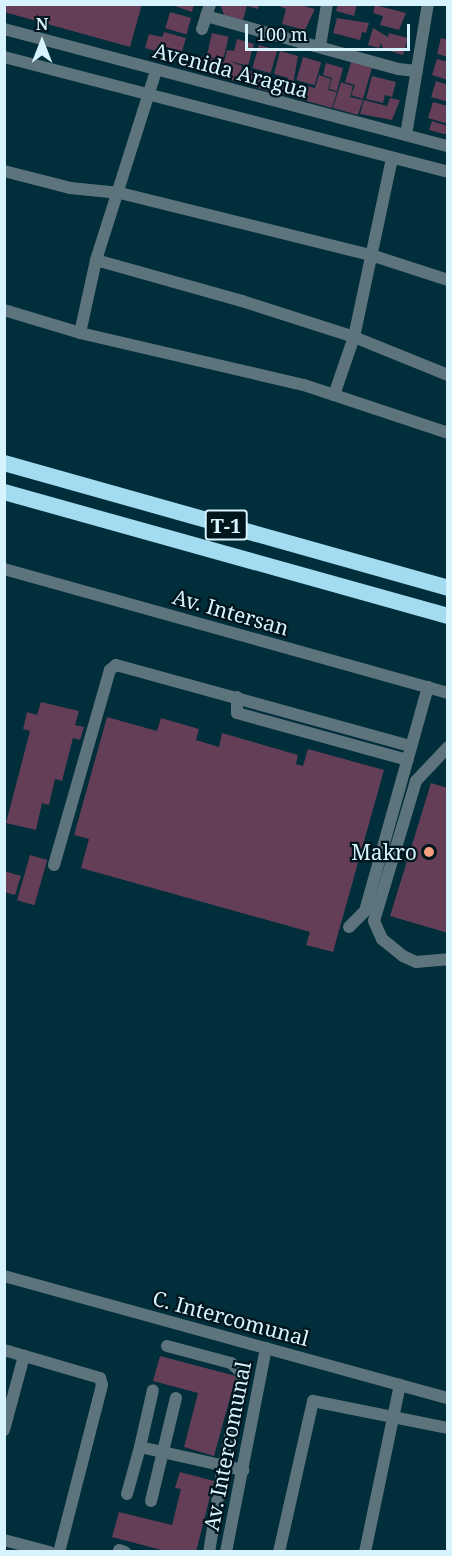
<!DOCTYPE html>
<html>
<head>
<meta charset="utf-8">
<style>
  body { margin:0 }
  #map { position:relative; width:452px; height:1556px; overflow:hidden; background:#002e3b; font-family:"Noto Serif",serif }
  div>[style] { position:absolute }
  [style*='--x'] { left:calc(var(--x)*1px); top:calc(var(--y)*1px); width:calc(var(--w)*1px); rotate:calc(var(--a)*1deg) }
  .building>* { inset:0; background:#643d56; transform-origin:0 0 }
  .minor>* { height:12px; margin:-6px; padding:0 6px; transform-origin:6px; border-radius:6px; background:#5d747c }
  .highway>* { height:16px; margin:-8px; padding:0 8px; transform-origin:8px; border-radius:8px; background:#a3dcf1 }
  .dots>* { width:16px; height:16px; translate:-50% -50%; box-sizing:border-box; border:3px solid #00151c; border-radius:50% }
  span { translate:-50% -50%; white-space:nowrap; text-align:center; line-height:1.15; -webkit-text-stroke:4.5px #00151c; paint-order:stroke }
  .shield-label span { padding:2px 4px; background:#00151c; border:2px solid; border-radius:4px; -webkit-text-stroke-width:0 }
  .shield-label { font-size:20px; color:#d7f3fd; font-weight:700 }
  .street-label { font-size:21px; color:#d7f3fd }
  .poi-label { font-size:21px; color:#d7f3fd }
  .right { translate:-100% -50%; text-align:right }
  .frame { position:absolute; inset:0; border:6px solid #d7f3fd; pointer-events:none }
  .north { position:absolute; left:12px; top:12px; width:60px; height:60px; -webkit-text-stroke:4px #00151c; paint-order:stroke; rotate:0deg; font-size:16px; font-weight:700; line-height:24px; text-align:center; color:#d7f3fd }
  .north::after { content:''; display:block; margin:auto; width:21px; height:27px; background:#d7f3fd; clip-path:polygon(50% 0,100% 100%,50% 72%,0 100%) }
  .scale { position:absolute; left:245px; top:24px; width:165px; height:27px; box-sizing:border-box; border:3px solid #d7f3fd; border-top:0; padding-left:8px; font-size:18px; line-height:21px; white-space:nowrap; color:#d7f3fd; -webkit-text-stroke:4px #00151c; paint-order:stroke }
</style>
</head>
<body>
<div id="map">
  <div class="building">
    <i style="clip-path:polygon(4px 4px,142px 4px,130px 47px,4px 12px)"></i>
    <i style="clip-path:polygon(169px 4px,194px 4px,192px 12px)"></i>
    <i style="clip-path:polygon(220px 4px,259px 4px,258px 9px,247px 6px,243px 20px,224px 15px)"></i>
    <i style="clip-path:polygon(274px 4px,297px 4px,315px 9px,305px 30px,282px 24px,286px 9px)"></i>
    <i style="clip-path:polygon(338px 4px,357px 4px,354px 16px,336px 11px)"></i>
    <i style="clip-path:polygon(375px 5px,406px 13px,399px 30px,380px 25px,383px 16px,373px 13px)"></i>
    <i style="left:170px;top:12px;width:22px;height:17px;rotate:16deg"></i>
    <i style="clip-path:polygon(337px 18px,369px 23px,366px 33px,362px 32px,360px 40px,333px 33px)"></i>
    <i style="clip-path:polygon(373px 28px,388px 37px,389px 33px,408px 38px,403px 55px,383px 49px,381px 43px,379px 48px,368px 45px)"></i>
    <i style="clip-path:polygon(164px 32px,186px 38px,180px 58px,145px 48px,149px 34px,162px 37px)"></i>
    <i style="left:212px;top:33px;width:17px;height:24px;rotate:13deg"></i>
    <i style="clip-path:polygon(441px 38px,448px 40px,448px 57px,437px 54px)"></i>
    <i style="clip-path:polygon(237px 39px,254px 44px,248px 66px,230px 61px,242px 66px,241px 83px,187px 68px,189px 58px,199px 61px,200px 56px,224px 62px,227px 50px,234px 51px)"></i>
    <i style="left:259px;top:45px;width:19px;height:24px;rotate:16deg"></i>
    <i style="clip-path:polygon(280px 51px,298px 56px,291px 96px,268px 91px,271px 80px,286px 84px,288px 78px,274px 74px)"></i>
    <i style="left:303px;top:57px;width:19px;height:24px;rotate:16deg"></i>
    <i style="clip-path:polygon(437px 59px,448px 62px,448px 80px,432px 75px)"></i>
    <i style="clip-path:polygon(351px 62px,372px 68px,363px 99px,351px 95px,355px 85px,345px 82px)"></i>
    <i style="clip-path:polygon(326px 63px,343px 68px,337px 91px,329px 89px,332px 78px,323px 75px)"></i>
    <i style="clip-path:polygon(247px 70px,271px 75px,267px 91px,243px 83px)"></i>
    <i style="clip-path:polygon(319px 75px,331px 79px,328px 90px,337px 92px,332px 108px,292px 97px,296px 83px,315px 88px)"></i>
    <i style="clip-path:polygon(372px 76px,396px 82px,392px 97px,385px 95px,383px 103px,366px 99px)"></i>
    <i style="clip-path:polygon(436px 81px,448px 85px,448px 102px,431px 97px)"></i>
    <i style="clip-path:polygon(341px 82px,353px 86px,350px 97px,363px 100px,358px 115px,333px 108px)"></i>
    <i style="clip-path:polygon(390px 98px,400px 100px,392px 120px,360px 114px,364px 100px,387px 106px)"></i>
    <i style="clip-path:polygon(433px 102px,448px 106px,448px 124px,428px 118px)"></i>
    <i style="clip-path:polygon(432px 121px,448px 126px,448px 135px,429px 130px)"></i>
    <i style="clip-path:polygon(41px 702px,79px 711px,75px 725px,84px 727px,80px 740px,73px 738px,62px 781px,55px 779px,49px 805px,42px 803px,36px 830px,6px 823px,30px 731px,23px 729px,27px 712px,37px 715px)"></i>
    <i style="clip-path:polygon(107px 717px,157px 731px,161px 718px,199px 729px,196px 740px,219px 747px,222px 733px,298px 755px,296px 764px,303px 766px,308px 749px,384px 770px,333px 952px,306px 945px,310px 932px,81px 868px,89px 839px,74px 835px)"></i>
    <i style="clip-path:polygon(431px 783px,448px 788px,448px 933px,390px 916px)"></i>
    <i style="left:30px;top:855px;width:18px;height:47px;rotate:16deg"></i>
    <i style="clip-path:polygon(4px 871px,21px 876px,15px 895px,4px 892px)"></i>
    <i style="clip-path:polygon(160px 1356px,236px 1376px,214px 1456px,184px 1447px,198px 1393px,153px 1381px)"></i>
    <i style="clip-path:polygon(180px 1472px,214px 1481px,196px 1552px,169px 1552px,112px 1537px,119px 1512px,172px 1525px,181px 1489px,175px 1488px)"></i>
  </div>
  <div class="minor">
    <i style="--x:206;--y:16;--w:199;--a:15.4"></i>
    <i style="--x:398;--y:69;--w:19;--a:6"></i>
    <i style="--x:4;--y:29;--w:459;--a:14.8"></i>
    <i style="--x:202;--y:29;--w:26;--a:-72"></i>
    <i style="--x:320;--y:46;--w:43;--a:-80.5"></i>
    <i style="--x:4;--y:57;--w:459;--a:14.5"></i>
    <i style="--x:406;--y:135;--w:133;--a:-80.5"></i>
    <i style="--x:4;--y:171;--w:68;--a:14.4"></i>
    <i style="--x:70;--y:188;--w:50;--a:5.7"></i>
    <i style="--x:120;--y:193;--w:259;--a:13.9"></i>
    <i style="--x:371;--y:255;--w:81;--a:18"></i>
    <i style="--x:96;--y:260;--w:152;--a:15.7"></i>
    <i style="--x:242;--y:301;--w:118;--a:17.8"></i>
    <i style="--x:354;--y:337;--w:101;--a:22"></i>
    <i style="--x:4;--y:310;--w:79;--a:16.8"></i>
    <i style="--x:80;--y:333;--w:230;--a:13.1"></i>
    <i style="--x:304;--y:385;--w:152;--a:18.4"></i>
    <i style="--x:80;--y:333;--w:75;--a:-77.6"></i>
    <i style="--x:96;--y:260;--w:198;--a:-72.4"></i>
    <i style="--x:334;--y:395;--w:61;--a:-71"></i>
    <i style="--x:354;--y:337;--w:183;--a:-78"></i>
    <i style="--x:4;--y:569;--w:461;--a:15.6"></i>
    <i style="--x:237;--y:697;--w:16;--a:90"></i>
    <i style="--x:237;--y:713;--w:177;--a:15.4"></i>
    <i style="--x:448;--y:747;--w:47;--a:133.3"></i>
    <i style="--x:416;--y:781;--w:146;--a:106.7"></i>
    <i style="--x:374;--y:921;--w:20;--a:66"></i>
    <i style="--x:382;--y:939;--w:27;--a:39"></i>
    <i style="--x:403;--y:956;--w:14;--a:25"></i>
    <i style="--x:416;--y:962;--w:32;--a:-5"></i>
    <i style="--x:54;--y:865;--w:203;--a:-74"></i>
    <i style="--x:110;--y:670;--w:8;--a:-40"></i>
    <i style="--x:116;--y:665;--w:306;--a:15.4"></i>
    <i style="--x:349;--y:927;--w:23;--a:-45"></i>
    <i style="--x:365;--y:911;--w:233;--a:-74.3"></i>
    <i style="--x:4;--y:1276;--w:460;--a:15.4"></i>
    <i style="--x:167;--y:1346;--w:66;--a:14.9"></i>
    <i style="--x:231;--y:1363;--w:12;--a:42"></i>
    <i style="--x:240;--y:1371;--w:12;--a:76"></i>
    <i style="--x:243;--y:1383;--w:85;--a:103.5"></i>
    <i style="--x:223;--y:1466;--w:87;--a:99.2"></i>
    <i style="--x:4;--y:1350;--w:100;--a:16.3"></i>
    <i style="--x:100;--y:1378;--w:7;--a:74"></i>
    <i style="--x:102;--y:1385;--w:172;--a:104.4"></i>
    <i style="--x:4;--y:1430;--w:77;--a:-74.9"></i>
    <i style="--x:140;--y:1447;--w:58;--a:-77.2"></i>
    <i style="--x:127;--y:1494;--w:49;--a:-74.5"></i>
    <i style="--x:140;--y:1447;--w:106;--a:12.6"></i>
    <i style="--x:151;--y:1501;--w:106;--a:-76.4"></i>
    <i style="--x:4;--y:1540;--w:47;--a:14.9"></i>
    <i style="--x:119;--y:1550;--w:6;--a:18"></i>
    <i style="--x:226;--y:1552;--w:208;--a:-78.9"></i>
    <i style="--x:279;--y:1552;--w:155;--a:-77.3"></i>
    <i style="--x:313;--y:1401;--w:138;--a:11.3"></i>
    <i style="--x:365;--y:1552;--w:171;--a:-78.2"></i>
  </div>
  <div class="highway">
    <i style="--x:4;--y:463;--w:461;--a:15.7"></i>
    <i style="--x:4;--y:492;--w:461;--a:15.6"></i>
  </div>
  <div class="dots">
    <i style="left:429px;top:852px;background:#f2a080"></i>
  </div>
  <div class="shield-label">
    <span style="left:226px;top:525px">T-1</span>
  </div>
  <div class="street-label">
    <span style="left:231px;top:70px;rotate:15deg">Avenida Aragua</span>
    <span style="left:231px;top:612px;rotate:16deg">Av. Intersan</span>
    <span style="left:231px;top:1318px;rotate:15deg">C. Intercomunal</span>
    <span style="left:227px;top:1446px;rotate:-79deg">Av. Intercomunal</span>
  </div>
  <div class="poi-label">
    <span class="right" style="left:417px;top:852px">Makro</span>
  </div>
  <div class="frame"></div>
  <div class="north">N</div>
  <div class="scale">100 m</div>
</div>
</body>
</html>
